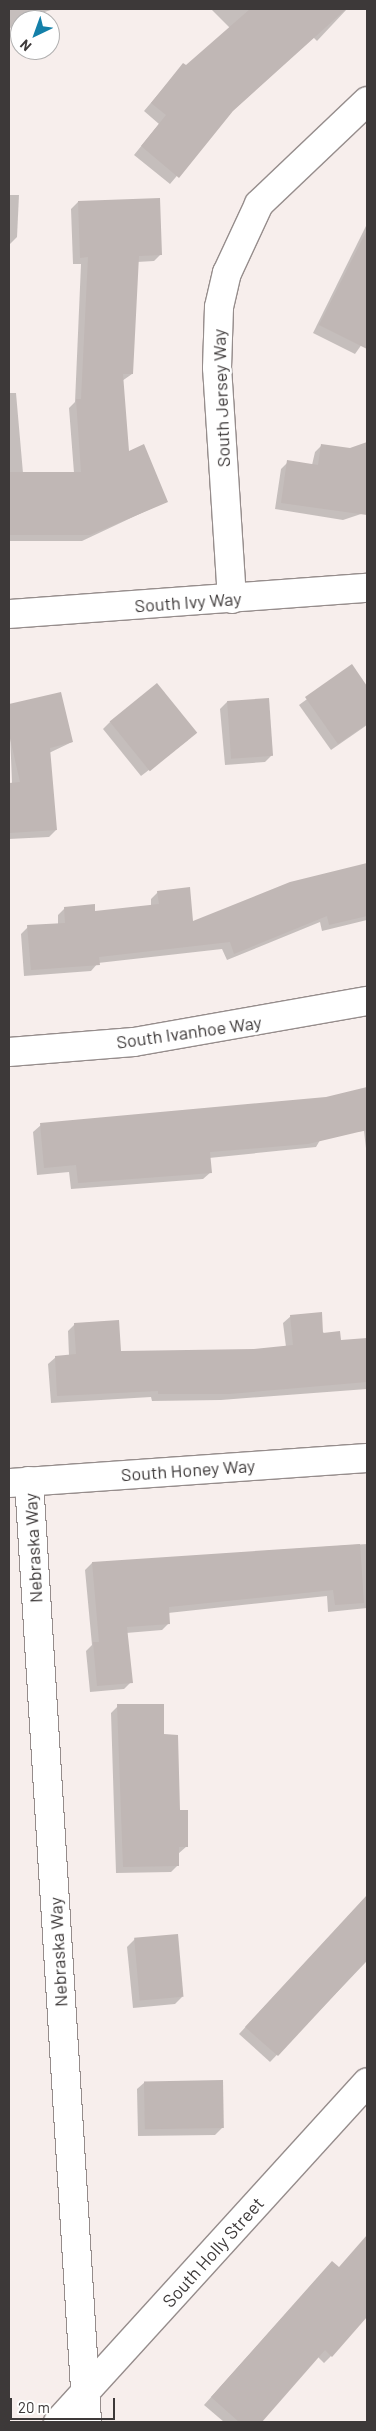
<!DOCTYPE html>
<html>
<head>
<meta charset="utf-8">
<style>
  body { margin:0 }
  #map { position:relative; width:376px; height:2431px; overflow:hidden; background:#f7eeec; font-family:Barlow,sans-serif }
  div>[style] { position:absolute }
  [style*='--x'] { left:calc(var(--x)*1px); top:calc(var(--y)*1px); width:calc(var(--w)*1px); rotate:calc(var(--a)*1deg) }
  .shadow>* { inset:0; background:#0003 }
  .building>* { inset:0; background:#c0b7b5; transform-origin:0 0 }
  .roads { filter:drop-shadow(1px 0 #968d8c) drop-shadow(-1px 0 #968d8c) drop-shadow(0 1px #968d8c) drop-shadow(0 -1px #968d8c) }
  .street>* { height:28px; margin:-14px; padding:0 14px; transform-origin:14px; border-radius:14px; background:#fff }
  .secondary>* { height:28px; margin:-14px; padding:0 14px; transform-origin:14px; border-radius:14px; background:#fff }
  span { translate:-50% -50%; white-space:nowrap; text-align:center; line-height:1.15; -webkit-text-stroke:5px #fff; paint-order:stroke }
  .street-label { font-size:18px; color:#3d3939 }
  .frame { position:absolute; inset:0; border:10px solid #3d3939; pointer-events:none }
  .north { position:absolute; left:10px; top:10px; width:50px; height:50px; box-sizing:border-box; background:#fff; border:1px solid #b1b0b0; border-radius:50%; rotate:222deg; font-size:14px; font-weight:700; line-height:20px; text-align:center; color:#3d3939 }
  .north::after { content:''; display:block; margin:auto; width:18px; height:22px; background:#1480a9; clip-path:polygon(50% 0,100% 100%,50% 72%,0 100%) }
  .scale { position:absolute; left:10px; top:2398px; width:105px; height:22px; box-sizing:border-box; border:2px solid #3d3939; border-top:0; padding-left:6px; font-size:15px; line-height:18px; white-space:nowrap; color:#3d3939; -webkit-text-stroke:4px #fff; paint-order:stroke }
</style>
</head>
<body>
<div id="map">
  <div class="shadow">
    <i style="clip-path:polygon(9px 9px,54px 9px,20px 20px,9px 29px)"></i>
    <i style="clip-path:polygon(211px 9px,347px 9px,317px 41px,313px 37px,230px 113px,170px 184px,134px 155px,159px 124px,144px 111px,183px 65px,186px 67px,230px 28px)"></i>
    <i style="clip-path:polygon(9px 195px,19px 195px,17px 237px,10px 244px)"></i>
    <i style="clip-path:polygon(78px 202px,161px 254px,154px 261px,137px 262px,132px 374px,122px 381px,128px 452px,167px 501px,82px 541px,9px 541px,9px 393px,16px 393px,23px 473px,74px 473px,69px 408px,75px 402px,81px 264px,73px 264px,71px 209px)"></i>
    <i style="clip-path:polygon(367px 224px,367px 337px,355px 354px,313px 333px)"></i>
    <i style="clip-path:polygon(367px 443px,367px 512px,343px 520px,275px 509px,281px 469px,288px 462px,312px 465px,315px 452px,322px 445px,350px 449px)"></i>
    <i style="clip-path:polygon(352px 666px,367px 688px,367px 725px,331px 750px,299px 705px)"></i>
    <i style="clip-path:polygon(60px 693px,72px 742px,49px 753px,56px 830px,49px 837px,9px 839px,9px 784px,12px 784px,9px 706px)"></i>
    <i style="clip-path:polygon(228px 701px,272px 755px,265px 762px,225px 765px,220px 709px)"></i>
    <i style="clip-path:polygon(110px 722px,188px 740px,141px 776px,103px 729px)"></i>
    <i style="clip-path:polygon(367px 865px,367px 920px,322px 931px,320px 922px,227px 960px,222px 949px,98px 963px,91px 971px,24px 976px,21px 934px,28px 927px,58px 925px,58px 915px,65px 908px,94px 912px,151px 906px,151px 899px,158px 892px,192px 923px,290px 884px)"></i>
    <i style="clip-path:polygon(367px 1089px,367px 1157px,364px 1131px,323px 1135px,316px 1147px,209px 1158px,211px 1172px,203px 1179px,71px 1189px,69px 1172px,37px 1175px,33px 1132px,41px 1125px,326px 1098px)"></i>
    <i style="clip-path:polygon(291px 1316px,340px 1341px,367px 1339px,367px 1389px,221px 1400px,152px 1401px,151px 1397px,51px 1403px,48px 1364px,56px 1357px,69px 1356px,68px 1331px,75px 1324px,119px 1352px,254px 1350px,286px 1347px,283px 1323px)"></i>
    <i style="clip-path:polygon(367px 1544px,367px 1608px,328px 1612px,327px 1596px,168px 1613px,169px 1623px,162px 1630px,126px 1633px,131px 1682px,124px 1689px,90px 1692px,86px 1651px,92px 1645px,85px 1570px,92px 1563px)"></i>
    <i style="clip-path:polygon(118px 1706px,163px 1736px,187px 1846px,178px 1854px,178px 1865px,171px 1872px,116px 1873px,111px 1713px)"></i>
    <i style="clip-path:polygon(367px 1896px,367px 1961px,270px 2062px,239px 2034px)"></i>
    <i style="clip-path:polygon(135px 1939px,182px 1997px,175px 2004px,133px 2008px,127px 1947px)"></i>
    <i style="clip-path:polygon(145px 2082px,222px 2128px,215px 2135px,138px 2136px,137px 2089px)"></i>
    <i style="clip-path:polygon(367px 2237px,367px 2301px,331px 2356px,324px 2363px,318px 2357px,260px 2422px,224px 2422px,204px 2405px,325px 2270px,339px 2269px)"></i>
  </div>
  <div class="building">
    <i style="clip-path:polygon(250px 9px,346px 9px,233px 111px,179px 178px,141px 146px,166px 115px,151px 103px,183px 63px,186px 65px)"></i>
    <i style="clip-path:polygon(160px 198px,162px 255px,139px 256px,133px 374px,123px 374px,129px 451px,144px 444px,168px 502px,90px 535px,9px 535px,9px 472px,81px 472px,76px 399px,81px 399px,88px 257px,80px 258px,78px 201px)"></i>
    <i style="clip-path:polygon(367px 230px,367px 349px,319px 325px)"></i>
    <i style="clip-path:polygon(367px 442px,367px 515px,281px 503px,287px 460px,318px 465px,321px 444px,350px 448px)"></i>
    <i style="clip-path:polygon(352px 664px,367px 686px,367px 724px,338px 744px,305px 697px)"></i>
    <i style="left:157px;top:683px;width:64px;height:61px;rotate:51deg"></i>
    <i style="clip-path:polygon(61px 692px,73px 742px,50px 748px,57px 830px,9px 833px,9px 783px,20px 782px,9px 734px,9px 704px)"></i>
    <i style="left:269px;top:698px;width:58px;height:42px;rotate:86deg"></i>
    <i style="clip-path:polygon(367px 863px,367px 916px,329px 925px,327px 916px,234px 954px,230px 942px,99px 957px,100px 965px,31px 970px,27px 925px,65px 923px,64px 907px,95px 904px,95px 911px,159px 904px,157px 891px,190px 887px,193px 921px,290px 882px)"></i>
    <i style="clip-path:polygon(367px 1087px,367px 1130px,308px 1144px,210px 1152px,212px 1173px,78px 1183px,76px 1165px,44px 1168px,40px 1123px,326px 1097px)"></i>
    <i style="clip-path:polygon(322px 1312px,323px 1333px,340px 1331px,341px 1340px,367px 1338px,367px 1382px,229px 1394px,158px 1394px,158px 1391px,57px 1396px,55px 1356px,76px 1354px,74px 1323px,119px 1320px,121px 1351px,254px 1349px,293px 1345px,290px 1315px)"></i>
    <i style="clip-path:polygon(360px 1544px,364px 1603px,335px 1605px,333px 1590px,169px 1607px,170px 1624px,127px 1627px,133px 1683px,97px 1686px,93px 1642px,99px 1642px,92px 1562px)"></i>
    <i style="clip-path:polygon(117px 1704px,164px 1704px,164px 1734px,178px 1735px,180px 1810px,188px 1810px,188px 1847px,179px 1847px,179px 1866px,123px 1867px)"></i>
    <i style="clip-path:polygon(367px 1895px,367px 1960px,278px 2056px,245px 2027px)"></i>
    <i style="left:178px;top:1934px;width:63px;height:44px;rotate:85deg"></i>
    <i style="left:223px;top:2080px;width:48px;height:79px;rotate:89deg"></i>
    <i style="clip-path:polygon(367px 2235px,367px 2317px,332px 2357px,325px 2350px,262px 2422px,239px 2422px,211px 2397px,332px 2261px,339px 2267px)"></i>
  </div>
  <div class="roads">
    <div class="street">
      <i style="--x:232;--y:599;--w:231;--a:-93.7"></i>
      <i style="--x:217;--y:368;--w:61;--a:-88.1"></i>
      <i style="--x:219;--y:307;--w:35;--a:-77"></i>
      <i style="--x:227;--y:273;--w:76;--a:-65.1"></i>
      <i style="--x:259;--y:204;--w:149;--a:-43.6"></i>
      <i style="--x:9;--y:614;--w:359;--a:-4.2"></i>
      <i style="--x:9;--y:1052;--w:125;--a:-4.6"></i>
      <i style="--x:134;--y:1042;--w:237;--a:-10"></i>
      <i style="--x:29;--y:1481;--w:943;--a:86.47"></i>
      <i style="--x:9;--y:1483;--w:359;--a:-4"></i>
    </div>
    <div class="secondary">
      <i style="--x:58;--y:2422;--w:459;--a:-47.7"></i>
    </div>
  </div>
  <div class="street-label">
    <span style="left:221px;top:398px;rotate:-92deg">South Jersey Way</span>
    <span style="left:188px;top:602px;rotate:-4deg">South Ivy Way</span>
    <span style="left:189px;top:1032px;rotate:-8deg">South Ivanhoe Way</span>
    <span style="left:188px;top:1470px;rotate:-4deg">South Honey Way</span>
    <span style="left:33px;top:1548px;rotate:-93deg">Nebraska Way</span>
    <span style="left:58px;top:1952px;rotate:-93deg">Nebraska Way</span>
    <span style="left:213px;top:2252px;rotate:-48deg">South Holly Street</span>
  </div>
  <div class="frame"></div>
  <div class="north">N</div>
  <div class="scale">20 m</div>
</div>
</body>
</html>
